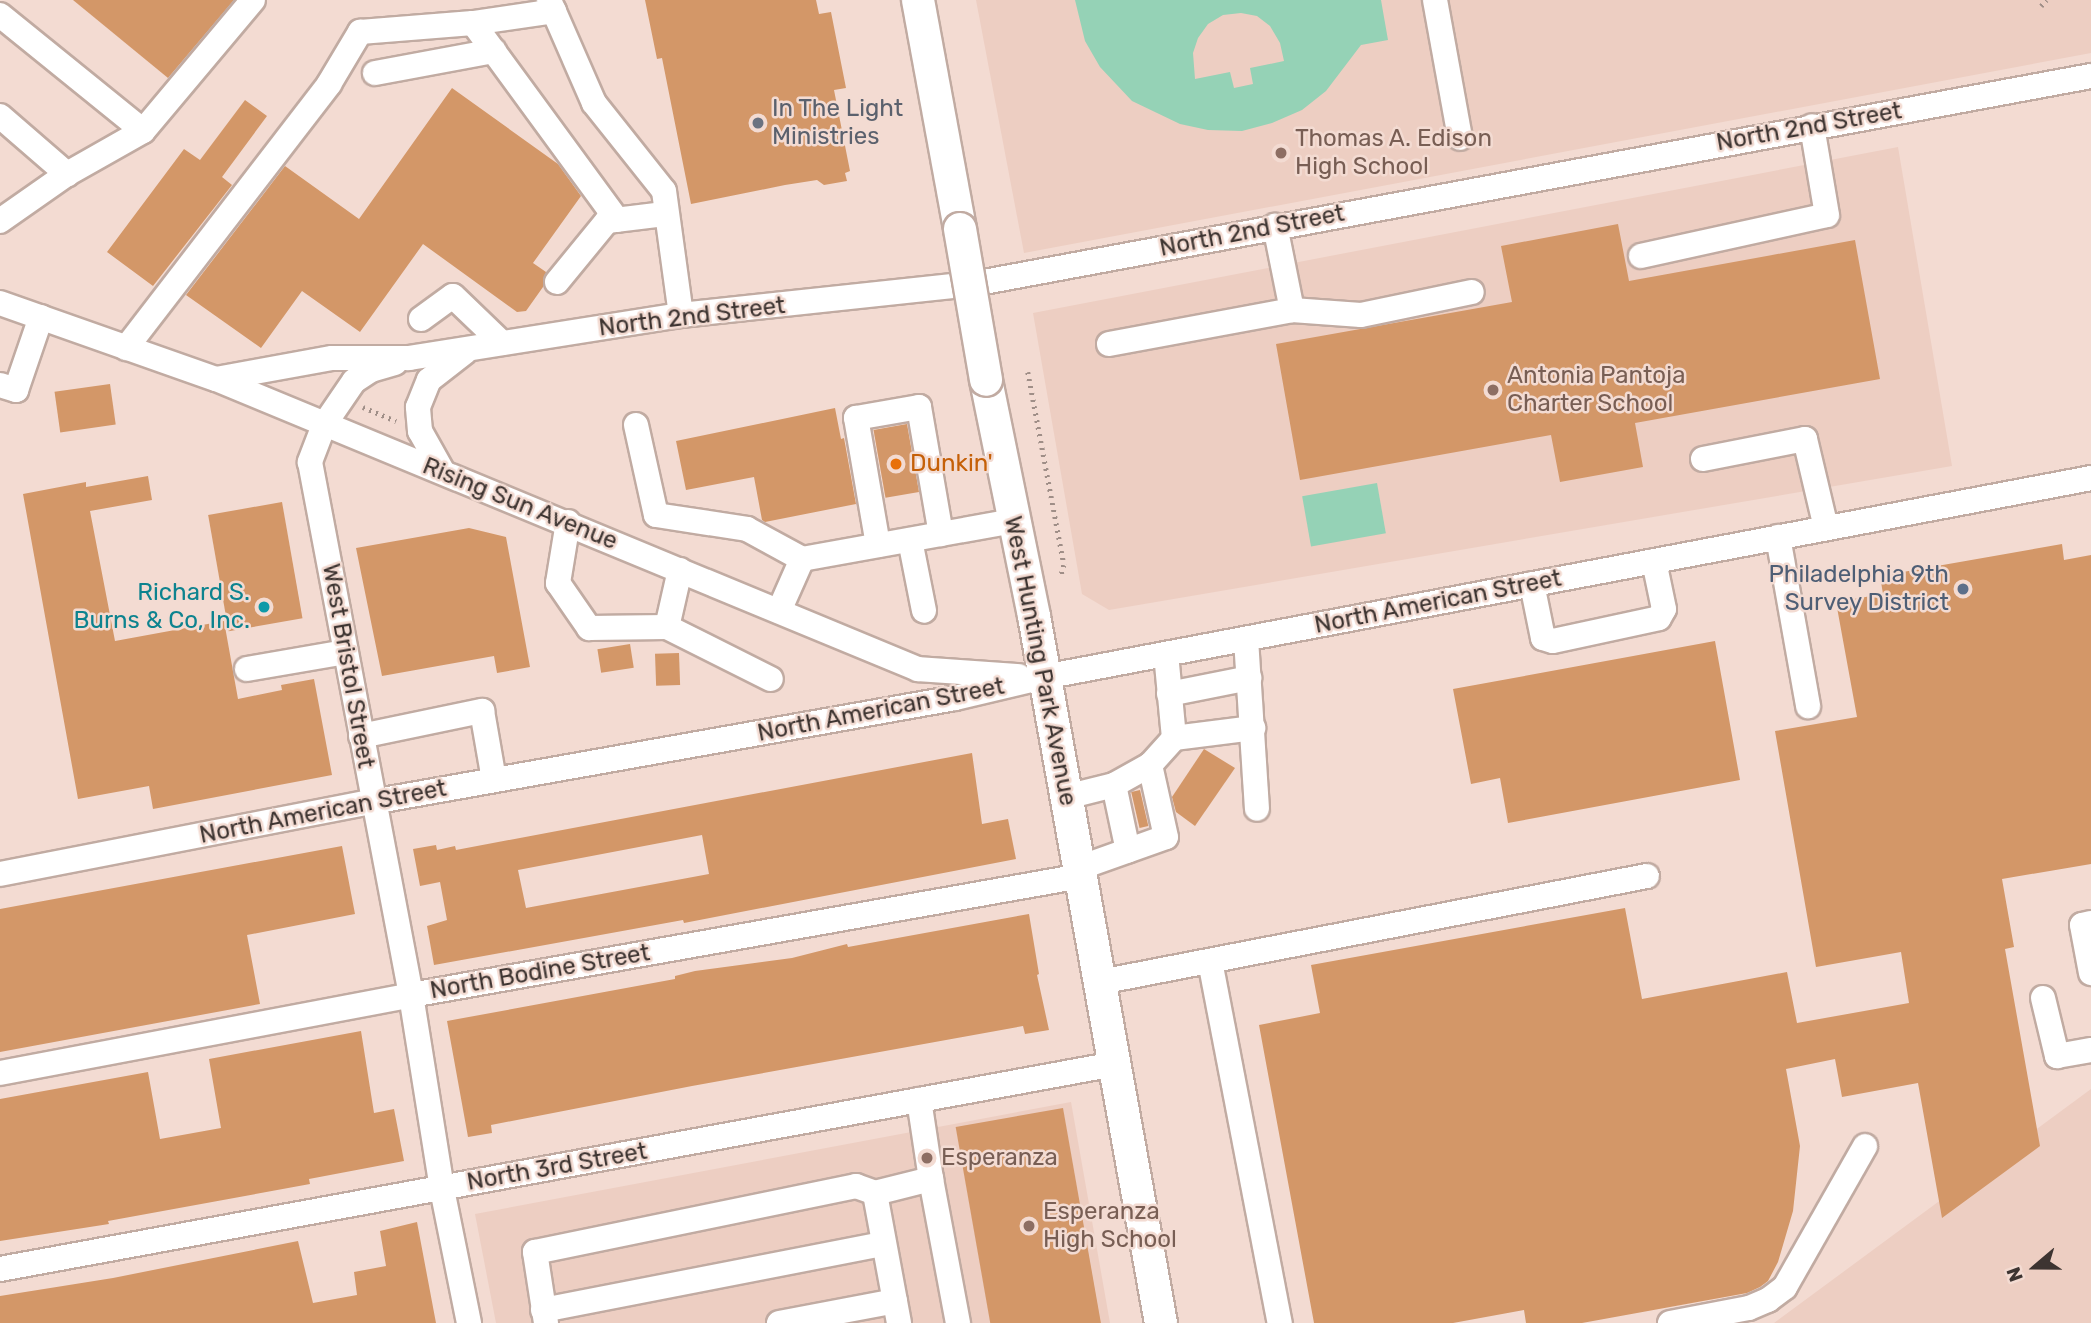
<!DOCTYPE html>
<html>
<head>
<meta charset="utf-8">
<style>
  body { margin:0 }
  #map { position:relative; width:2091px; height:1323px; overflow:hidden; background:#f3dbd2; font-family:Rubik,sans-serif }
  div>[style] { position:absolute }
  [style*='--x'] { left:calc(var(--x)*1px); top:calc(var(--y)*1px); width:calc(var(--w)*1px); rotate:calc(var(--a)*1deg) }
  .built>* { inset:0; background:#edcec2 }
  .green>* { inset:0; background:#95d2b6; transform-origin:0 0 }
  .building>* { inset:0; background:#d39768; transform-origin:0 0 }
  .path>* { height:4.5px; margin-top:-2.25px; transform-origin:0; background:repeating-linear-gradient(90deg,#9f8e87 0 2px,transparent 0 7px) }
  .roads { filter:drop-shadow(2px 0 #c1aba2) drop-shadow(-2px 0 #c1aba2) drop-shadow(0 2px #c1aba2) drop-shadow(0 -2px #c1aba2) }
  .minor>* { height:24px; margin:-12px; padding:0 12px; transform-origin:12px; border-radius:12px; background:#fff }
  .major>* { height:32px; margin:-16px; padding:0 16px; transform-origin:16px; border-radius:16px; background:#fff }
  .bridges { filter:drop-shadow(2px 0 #c1aba2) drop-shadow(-2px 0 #c1aba2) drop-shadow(0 2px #c1aba2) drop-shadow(0 -2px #c1aba2) }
  .major-bridge>* { height:32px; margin:-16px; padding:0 16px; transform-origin:16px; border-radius:16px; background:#fff }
  .dots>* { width:19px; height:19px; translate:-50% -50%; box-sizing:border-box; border:4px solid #f3dbd2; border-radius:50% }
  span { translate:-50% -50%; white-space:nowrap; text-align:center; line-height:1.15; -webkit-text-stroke:5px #f3dbd2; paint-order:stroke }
  .worship-label { font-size:24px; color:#5b616d }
  .left { translate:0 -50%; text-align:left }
  .street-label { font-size:24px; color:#3d3431 }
  .education-label { font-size:24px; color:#785e54 }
  .food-label { font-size:24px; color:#c56008 }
  .service-label { font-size:24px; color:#4e5e75 }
  .right { translate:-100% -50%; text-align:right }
  .culture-label { font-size:24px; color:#0d838f }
  .north { position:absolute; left:2000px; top:1232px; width:70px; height:70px; -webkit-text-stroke:5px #f3dbd2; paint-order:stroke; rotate:250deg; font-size:19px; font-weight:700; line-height:28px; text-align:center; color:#3d3431 }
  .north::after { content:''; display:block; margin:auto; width:24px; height:32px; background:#3d3431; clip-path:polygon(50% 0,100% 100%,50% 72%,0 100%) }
</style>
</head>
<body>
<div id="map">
  <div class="built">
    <i style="clip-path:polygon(976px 0,2091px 0,2091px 53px,1024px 253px)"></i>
    <i style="clip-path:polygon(1898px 147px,1952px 466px,1109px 610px,1082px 594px,1033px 313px)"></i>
    <i style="clip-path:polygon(2091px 1089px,2091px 1323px,1774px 1323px,1938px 1202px)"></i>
    <i style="clip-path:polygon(1071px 1102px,1110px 1323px,496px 1323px,475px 1214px)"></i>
  </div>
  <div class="green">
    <i style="clip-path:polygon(evenodd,1075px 0,1381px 0,1388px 40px,1361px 45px,1326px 91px,1302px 110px,1272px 123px,1242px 131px,1208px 130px,1180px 124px,1132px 101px,1100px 67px,1085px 41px,1075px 0,1241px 13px,1257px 16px,1270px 26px,1280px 43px,1284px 61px,1250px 68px,1253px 84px,1234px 88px,1230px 72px,1195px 79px,1193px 53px,1198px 38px,1208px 24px,1223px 15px,1241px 13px)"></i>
    <i style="left:1377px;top:483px;width:51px;height:76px;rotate:80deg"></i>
  </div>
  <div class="building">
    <i style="clip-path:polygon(73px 0,234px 0,168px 78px)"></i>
    <i style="clip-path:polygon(645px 0,816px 0,819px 14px,831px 12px,846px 88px,834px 90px,850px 171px,845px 173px,847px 181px,824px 185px,817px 180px,785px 185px,691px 204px,662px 58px,657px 59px)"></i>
    <i style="clip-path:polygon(452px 88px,558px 164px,581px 196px,533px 263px,546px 272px,543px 287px,526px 311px,517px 312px,423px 244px,360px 332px,302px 291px,261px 348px,186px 295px,285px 166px,359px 219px)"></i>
    <i style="clip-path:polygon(245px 100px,267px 116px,222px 177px,232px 185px,153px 286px,107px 252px,184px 149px,200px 160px)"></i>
    <i style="clip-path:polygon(1618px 224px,1629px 281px,1855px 240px,1880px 379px,1635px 423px,1643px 467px,1560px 482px,1551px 435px,1300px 480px,1276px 344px,1512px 302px,1501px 246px)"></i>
    <i style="left:110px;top:384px;width:41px;height:56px;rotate:82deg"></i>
    <i style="clip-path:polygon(835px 408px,841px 439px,844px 438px,856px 504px,765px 522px,762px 520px,754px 477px,686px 490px,676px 441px)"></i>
    <i style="left:907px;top:424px;width:69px;height:34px;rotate:80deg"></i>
    <i style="clip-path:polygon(148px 476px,152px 500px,90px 511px,115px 641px,224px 621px,238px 699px,282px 690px,281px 685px,314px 679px,332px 775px,153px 809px,149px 786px,78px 799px,23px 494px,86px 482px,86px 487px)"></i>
    <i style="left:282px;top:502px;width:118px;height:75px;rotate:80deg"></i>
    <i style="clip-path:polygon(469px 528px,506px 537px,530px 667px,497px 673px,494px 656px,382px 676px,356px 548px)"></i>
    <i style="clip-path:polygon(2062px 544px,2064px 560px,2091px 555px,2091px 864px,2002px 879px,2014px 947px,2005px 949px,2040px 1146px,1942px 1218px,1918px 1083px,1842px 1097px,1835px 1059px,1786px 1069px,1800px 1146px,1793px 1211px,1778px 1262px,1768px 1281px,1760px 1287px,1747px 1293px,1582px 1323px,1526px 1323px,1524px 1310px,1453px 1323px,1314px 1323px,1259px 1025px,1320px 1013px,1311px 965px,1625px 908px,1642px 999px,1787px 972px,1797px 1023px,1909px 1003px,1901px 952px,1816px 967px,1775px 731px,1857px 717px,1836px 602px,1883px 594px,1880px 576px)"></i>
    <i style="clip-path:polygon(1715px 641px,1740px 780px,1508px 823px,1500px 778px,1471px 784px,1453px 689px)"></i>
    <i style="left:630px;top:644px;width:24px;height:33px;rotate:81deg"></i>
    <i style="left:679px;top:653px;width:32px;height:24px;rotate:88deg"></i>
    <i style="clip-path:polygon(1204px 749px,1235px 768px,1195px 826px,1176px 812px,1172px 797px)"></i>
    <i style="clip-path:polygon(evenodd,972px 753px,982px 824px,1008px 819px,1016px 859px,684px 923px,683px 920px,434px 965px,427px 926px,447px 920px,440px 882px,420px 886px,413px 849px,436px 845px,437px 850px,455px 846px,456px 850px,972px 753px,702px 835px,709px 874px,526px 908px,518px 870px,702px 835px)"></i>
    <i style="left:1140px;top:790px;width:37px;height:9px;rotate:77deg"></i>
    <i style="clip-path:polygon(342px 846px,355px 914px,247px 935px,260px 1004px,0 1052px,0 909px)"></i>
    <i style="clip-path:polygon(1029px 914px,1039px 974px,1037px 975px,1049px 1030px,1025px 1034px,1023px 1026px,692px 1086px,491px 1125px,492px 1133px,468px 1137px,447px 1021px,675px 979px,675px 976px,695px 971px,792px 958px,847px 944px,848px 947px)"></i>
    <i style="clip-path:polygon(361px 1031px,374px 1113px,394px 1109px,404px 1161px,309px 1179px,310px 1184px,108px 1221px,109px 1224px,0 1241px,0 1099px,148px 1072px,160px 1139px,221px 1128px,209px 1059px)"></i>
    <i style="left:1063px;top:1108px;width:219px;height:109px;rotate:80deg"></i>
    <i style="clip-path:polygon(417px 1222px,436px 1323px,0 1323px,0 1296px,113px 1278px,298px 1241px,313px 1303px,357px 1295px,354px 1272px,386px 1266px,380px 1231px)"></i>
  </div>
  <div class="path">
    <i style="--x:2041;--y:6;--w:8;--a:-50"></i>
    <i style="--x:1028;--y:372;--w:196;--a:79.4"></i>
    <i style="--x:1064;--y:565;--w:11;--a:105"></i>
    <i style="--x:363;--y:407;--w:36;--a:23"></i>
  </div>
  <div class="roads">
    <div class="minor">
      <i style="--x:549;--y:0;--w:112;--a:66.4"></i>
      <i style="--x:594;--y:103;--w:112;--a:51.5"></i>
      <i style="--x:664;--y:191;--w:125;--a:82.2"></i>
      <i style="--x:1435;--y:0;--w:140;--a:79.7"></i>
      <i style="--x:0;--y:15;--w:184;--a:39"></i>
      <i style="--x:143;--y:131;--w:87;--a:150.5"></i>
      <i style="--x:473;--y:23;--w:244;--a:53.8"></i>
      <i style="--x:375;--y:73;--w:121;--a:-10.5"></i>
      <i style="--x:0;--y:116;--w:89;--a:40.9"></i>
      <i style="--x:67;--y:174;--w:82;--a:145"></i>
      <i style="--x:143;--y:131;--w:171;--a:-50"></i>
      <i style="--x:1641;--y:256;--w:190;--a:-12.4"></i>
      <i style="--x:1827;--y:215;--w:90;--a:-99.6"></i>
      <i style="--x:557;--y:282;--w:79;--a:-50.7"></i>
      <i style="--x:607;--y:221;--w:58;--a:-6.9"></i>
      <i style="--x:0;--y:303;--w:229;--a:19.4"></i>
      <i style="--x:216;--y:379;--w:760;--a:22.45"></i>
      <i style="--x:918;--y:669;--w:101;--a:4"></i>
      <i style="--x:1292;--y:310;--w:69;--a:4.1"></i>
      <i style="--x:1361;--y:315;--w:113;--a:-11.7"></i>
      <i style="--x:421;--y:319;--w:39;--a:-36"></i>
      <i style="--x:453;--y:296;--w:68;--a:43.8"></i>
      <i style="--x:1109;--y:344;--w:186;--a:-10.5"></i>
      <i style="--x:1292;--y:310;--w:86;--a:-101.4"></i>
      <i style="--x:126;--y:348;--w:333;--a:-52.4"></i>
      <i style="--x:329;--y:84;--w:61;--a:-59.2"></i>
      <i style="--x:360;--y:32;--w:113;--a:-4.6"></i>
      <i style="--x:473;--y:23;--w:82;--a:-8.4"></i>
      <i style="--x:395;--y:363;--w:25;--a:164"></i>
      <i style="--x:371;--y:370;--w:20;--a:147"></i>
      <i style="--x:354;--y:381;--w:53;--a:124.3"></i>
      <i style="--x:324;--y:425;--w:40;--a:111"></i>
      <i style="--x:310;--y:462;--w:542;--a:79.27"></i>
      <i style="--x:411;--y:995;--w:196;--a:80.9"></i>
      <i style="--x:442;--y:1189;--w:137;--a:78.6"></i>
      <i style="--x:216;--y:379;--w:118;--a:-10.3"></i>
      <i style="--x:332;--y:358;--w:77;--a:0"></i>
      <i style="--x:409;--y:358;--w:275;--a:-9"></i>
      <i style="--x:681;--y:315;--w:294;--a:-6.1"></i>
      <i style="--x:973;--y:284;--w:1137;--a:-10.54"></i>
      <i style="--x:0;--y:385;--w:17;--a:17"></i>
      <i style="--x:16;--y:390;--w:77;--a:-71.1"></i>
      <i style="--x:636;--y:425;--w:92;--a:77.5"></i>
      <i style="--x:656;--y:515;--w:92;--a:8.7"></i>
      <i style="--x:747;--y:529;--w:63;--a:28.6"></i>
      <i style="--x:1703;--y:459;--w:104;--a:-11.1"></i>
      <i style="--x:1805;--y:439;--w:91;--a:76.7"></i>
      <i style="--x:443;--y:472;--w:47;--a:-119.3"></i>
      <i style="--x:420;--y:431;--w:24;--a:-95"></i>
      <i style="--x:418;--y:407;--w:29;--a:-68"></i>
      <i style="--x:429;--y:380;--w:46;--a:-37.9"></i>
      <i style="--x:568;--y:522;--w:62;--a:99.3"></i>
      <i style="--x:558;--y:583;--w:55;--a:55.4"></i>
      <i style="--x:589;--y:628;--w:78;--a:-0.7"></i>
      <i style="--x:1778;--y:537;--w:172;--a:79.9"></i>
      <i style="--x:910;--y:540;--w:72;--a:78.8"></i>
      <i style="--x:878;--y:545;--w:129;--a:-99.8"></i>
      <i style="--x:856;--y:418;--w:64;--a:-9.9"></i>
      <i style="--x:919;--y:407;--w:129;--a:80.2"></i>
      <i style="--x:680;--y:570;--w:58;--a:102.8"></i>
      <i style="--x:667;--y:627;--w:116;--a:26.6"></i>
      <i style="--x:1532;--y:584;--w:55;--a:78.5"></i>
      <i style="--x:1543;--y:638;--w:10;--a:17"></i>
      <i style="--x:1553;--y:641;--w:108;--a:-12.2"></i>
      <i style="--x:1659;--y:618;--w:10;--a:-61"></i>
      <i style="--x:1664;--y:609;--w:49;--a:-101.8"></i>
      <i style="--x:779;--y:611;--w:57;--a:-66.1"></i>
      <i style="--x:802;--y:559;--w:214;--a:-10.2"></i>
      <i style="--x:1246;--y:639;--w:170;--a:86.3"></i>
      <i style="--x:247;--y:669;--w:99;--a:-9.8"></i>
      <i style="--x:1169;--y:694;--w:82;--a:-11.3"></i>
      <i style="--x:361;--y:736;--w:124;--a:-11.7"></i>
      <i style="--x:482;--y:711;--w:70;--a:80.1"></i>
      <i style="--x:1174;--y:738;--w:80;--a:-7.2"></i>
      <i style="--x:1114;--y:785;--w:67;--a:78"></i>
      <i style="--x:1066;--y:797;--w:49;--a:-14"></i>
      <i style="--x:1114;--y:785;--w:41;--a:-29.1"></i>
      <i style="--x:1150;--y:765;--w:36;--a:-48"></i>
      <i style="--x:1174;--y:738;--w:84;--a:-95.4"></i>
      <i style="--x:1079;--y:868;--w:92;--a:-19.6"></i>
      <i style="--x:1166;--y:837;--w:74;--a:-102.5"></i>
      <i style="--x:0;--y:874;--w:379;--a:-11"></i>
      <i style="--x:372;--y:802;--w:592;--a:-10.11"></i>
      <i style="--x:955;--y:698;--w:91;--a:-13.3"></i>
      <i style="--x:1044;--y:677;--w:1066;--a:-10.76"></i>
      <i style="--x:2091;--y:923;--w:9;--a:167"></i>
      <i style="--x:2082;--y:925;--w:49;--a:79.4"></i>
      <i style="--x:1210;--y:961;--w:369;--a:79.1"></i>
      <i style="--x:1100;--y:982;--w:557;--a:-10.97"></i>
      <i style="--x:2043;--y:998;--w:60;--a:76.4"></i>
      <i style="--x:2057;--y:1056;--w:35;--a:-10"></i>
      <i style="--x:0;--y:1073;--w:418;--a:-10.7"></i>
      <i style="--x:411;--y:995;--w:680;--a:-10.07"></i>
      <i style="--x:931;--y:1179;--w:147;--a:79.4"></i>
      <i style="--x:0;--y:1269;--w:1134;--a:-10.42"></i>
      <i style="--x:543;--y:1310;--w:347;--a:-11"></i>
      <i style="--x:546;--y:1323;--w:72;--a:-98.8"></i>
      <i style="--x:535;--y:1252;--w:328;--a:-11.6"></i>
      <i style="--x:856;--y:1186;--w:20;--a:20"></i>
      <i style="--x:779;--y:1323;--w:118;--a:-10.7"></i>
      <i style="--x:899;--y:1323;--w:132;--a:-100.5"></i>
      <i style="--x:875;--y:1193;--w:58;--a:-14"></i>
      <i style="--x:931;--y:1179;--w:80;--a:-98.6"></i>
      <i style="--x:1670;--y:1323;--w:80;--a:-10.8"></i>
      <i style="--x:1749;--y:1308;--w:21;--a:-23"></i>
      <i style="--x:1768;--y:1300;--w:21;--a:-37"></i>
      <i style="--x:1785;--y:1287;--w:162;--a:-60.4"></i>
    </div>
    <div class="major">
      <i style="--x:918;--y:0;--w:233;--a:79.6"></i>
      <i style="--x:986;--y:380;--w:241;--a:78.5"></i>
      <i style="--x:1034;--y:616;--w:718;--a:79.82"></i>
    </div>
  </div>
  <div class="bridges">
    <div class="major-bridge">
      <i style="--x:960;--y:229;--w:153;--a:80.2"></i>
    </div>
  </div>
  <div class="dots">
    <i style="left:758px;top:123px;background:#6b7280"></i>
    <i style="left:1281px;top:153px;background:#8d6e63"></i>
    <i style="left:1493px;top:390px;background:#8d6e63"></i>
    <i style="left:896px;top:464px;background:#e8710a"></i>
    <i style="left:1963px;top:589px;background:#5c6f8a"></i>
    <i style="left:264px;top:607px;background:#0f9aa8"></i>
    <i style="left:927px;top:1158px;background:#8d6e63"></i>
    <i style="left:1029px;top:1226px;background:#8d6e63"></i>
  </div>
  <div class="worship-label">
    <span class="left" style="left:772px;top:123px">In The Light<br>Ministries</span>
  </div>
  <div class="street-label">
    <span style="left:1809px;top:127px;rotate:-10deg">North 2nd Street</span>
    <span style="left:1252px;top:231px;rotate:-11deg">North 2nd Street</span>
    <span style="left:692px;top:317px;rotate:-7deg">North 2nd Street</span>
    <span style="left:520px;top:504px;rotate:22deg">Rising Sun Avenue</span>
    <span style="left:1438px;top:602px;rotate:-11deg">North American Street</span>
    <span style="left:1040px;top:661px;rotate:79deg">West Hunting Park Avenue</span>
    <span style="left:348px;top:666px;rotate:80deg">West Bristol Street</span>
    <span style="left:881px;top:710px;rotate:-11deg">North American Street</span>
    <span style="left:323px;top:812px;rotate:-11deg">North American Street</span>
    <span style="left:540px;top:972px;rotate:-10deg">North Bodine Street</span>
    <span style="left:557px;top:1167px;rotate:-10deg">North 3rd Street</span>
  </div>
  <div class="education-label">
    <span class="left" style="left:1295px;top:153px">Thomas A. Edison<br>High School</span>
    <span class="left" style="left:1507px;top:390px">Antonia Pantoja<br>Charter School</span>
    <span class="left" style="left:941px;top:1158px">Esperanza</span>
    <span class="left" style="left:1043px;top:1226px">Esperanza<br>High School</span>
  </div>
  <div class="food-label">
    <span class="left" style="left:910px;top:464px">Dunkin'</span>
  </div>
  <div class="service-label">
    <span class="right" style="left:1949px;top:589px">Philadelphia 9th<br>Survey District</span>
  </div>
  <div class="culture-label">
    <span class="right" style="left:250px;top:607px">Richard S.<br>Burns &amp; Co, Inc.</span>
  </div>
  <div class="north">N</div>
</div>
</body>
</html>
